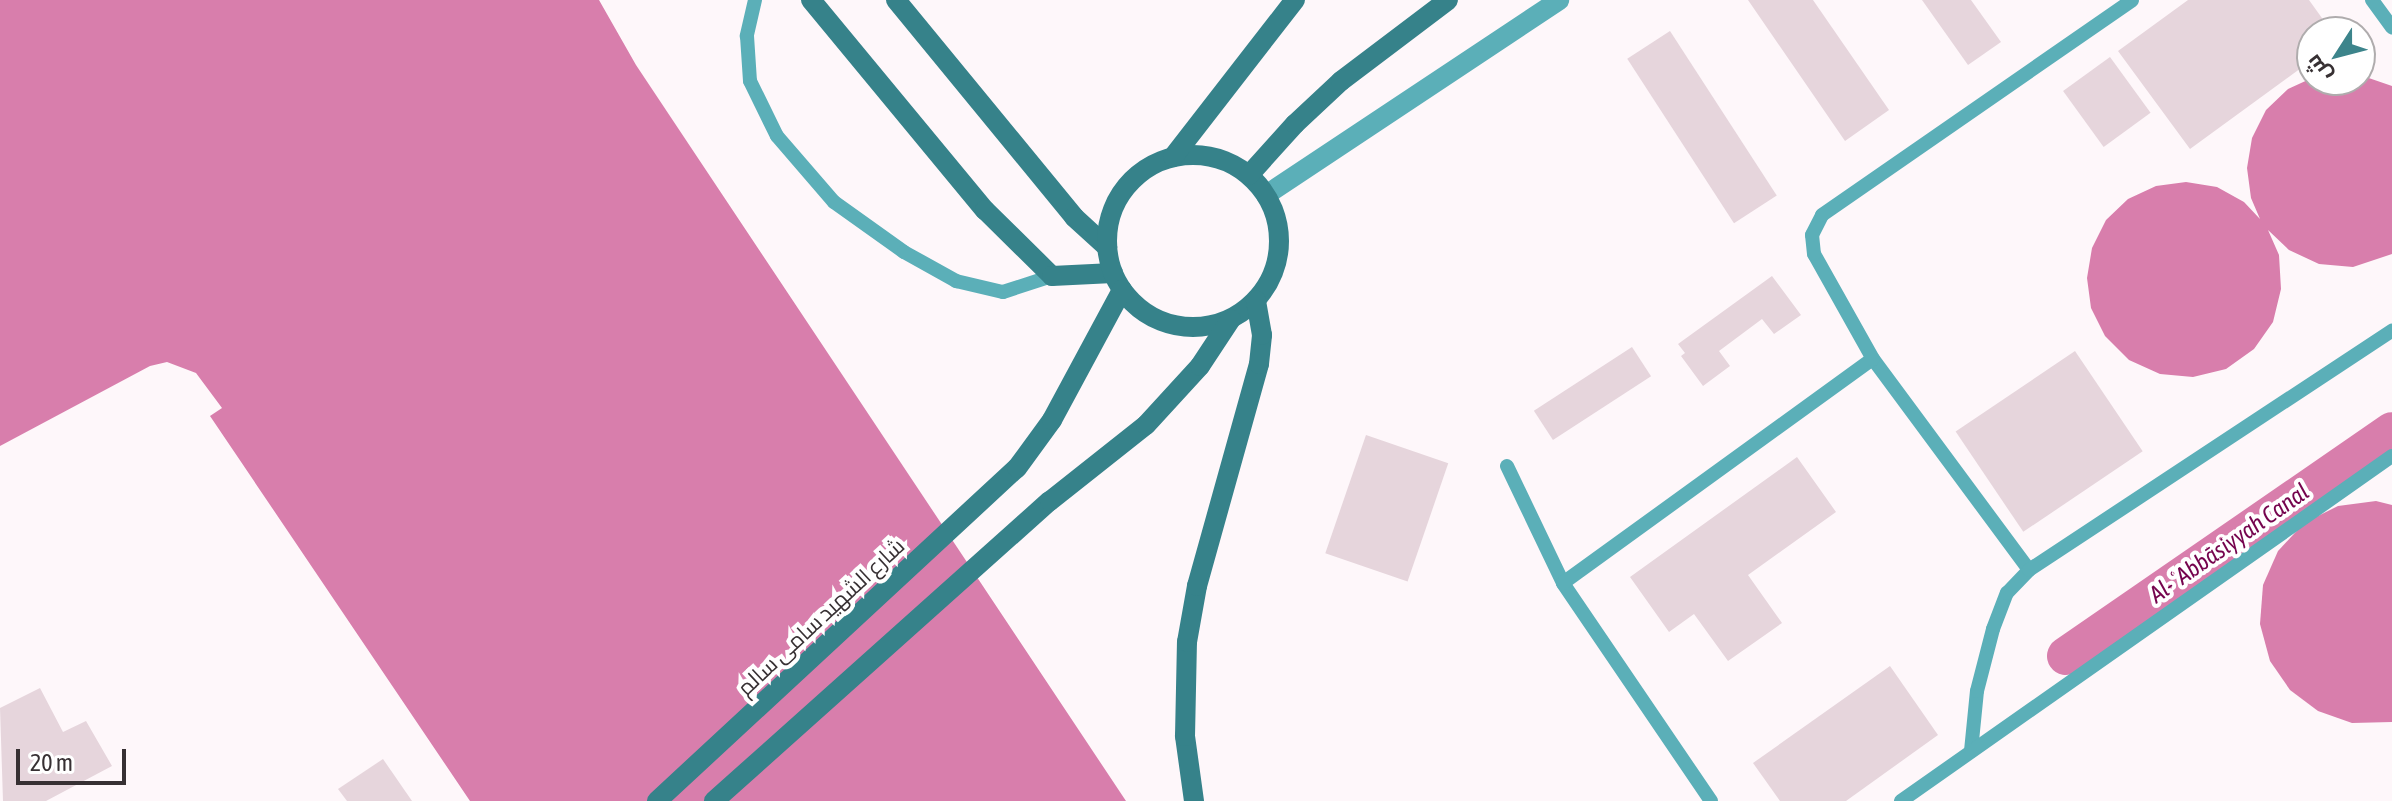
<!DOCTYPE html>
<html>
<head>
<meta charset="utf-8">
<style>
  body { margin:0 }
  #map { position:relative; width:2392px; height:801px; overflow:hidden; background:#fef7fa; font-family:"Asap Condensed",Cairo,sans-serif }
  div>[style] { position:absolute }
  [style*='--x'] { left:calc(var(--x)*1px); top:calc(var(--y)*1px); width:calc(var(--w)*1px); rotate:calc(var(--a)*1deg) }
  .water>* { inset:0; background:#d87eac }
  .canal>* { height:38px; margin:-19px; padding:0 19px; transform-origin:19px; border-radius:19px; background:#d87eac }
  .building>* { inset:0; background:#e6d5dc; transform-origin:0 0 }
  .service>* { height:14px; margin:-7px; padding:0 7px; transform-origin:7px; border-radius:7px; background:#5bafb8 }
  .minor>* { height:20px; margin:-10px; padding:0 10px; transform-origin:10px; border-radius:10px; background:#5bafb8 }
  .secondary>* { height:20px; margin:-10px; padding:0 10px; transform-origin:10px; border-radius:10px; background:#36828a }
  .secondary>.ring { margin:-10px; padding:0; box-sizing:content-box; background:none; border:20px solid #36828a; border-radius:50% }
  span { translate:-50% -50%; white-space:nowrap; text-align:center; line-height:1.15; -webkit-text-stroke:8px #fff; paint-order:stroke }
  .street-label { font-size:22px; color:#373033 }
  .water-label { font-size:24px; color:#75044e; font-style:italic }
  .north { position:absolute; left:2296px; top:16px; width:80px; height:80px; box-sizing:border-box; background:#fff; border:2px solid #afacad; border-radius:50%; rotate:234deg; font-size:22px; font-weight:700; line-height:32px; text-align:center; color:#373033 }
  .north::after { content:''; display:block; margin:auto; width:28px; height:36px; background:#3c848b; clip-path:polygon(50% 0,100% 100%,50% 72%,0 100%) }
  .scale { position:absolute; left:16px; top:749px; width:110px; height:36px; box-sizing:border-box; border:4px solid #373033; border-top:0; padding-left:10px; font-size:24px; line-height:28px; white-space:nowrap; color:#373033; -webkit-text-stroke:6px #fff; paint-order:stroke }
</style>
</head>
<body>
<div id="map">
  <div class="water">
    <i style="clip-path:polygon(0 0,599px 0,636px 65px,1126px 801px,470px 801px,210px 416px,222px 408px,196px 373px,167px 362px,150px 366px,0 446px)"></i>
    <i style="clip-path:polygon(2360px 75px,2392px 86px,2392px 254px,2353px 267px,2319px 264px,2289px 250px,2268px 230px,2279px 255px,2281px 289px,2273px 322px,2254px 349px,2226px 369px,2193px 377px,2160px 374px,2129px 360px,2105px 336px,2091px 308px,2087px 278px,2092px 248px,2106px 220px,2128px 199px,2156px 186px,2186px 182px,2217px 187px,2244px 202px,2260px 219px,2251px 198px,2247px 168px,2252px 138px,2266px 110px,2288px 89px,2312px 78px,2360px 80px)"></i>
    <i style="clip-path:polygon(2376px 501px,2392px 505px,2392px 722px,2352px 723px,2318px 711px,2290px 690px,2270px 661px,2260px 624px,2263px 585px,2278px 551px,2304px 523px,2338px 506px)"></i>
  </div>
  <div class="canal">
    <i style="--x:2066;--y:656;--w:396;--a:-34.6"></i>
  </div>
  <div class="building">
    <i style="clip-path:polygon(1748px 0,1813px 0,1889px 110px,1845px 141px)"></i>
    <i style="clip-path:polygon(1922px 0,1971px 0,2001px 42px,1968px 65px)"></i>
    <i style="clip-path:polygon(2188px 0,2309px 0,2332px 32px,2312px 32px,2312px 60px,2190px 149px,2118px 51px)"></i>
    <i style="left:1670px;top:31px;width:196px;height:51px;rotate:57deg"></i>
    <i style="left:2110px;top:57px;width:69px;height:58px;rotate:54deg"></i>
    <i style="clip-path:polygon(1772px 276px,1801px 315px,1774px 334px,1762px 319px,1719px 351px,1730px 366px,1703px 386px,1681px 356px,1685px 353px,1678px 344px)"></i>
    <i style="left:1632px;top:347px;width:35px;height:117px;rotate:57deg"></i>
    <i style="left:2075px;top:351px;width:121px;height:144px;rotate:56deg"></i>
    <i style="left:1366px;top:435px;width:87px;height:125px;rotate:19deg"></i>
    <i style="clip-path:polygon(1797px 457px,1836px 512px,1748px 575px,1782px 623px,1728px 661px,1694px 614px,1669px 632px,1630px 577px)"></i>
    <i style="clip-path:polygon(1890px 666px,1938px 735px,1846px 801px,1780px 801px,1753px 763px)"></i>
    <i style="clip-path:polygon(40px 688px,63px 732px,86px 721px,112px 766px,46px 801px,3px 801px,0 708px)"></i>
    <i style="clip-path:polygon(383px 759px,412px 801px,347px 801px,338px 789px)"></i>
  </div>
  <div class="service">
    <i style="--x:755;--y:0;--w:37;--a:103"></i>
    <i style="--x:747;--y:36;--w:45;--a:86.2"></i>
    <i style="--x:750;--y:81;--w:61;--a:63.9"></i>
    <i style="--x:777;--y:136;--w:87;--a:49.2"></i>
    <i style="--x:834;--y:202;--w:86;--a:35.5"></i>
    <i style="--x:904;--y:252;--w:60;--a:29.1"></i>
    <i style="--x:956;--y:281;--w:48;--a:13.2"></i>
    <i style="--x:1003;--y:292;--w:52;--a:-18.1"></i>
    <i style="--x:2372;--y:0;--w:34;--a:54"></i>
    <i style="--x:1873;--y:359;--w:262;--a:53.5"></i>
    <i style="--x:1507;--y:466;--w:130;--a:64.4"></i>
    <i style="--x:1971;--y:751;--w:60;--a:-84.3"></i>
    <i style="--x:1977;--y:691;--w:64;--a:-75.5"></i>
    <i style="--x:1993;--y:629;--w:39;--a:-69"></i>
    <i style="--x:2007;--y:593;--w:32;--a:-46"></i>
    <i style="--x:2029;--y:570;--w:435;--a:-33.4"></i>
    <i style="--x:1711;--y:801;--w:263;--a:-124.2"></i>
    <i style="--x:1563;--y:583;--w:382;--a:-35.9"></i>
    <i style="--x:1873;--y:359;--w:120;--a:-119.3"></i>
    <i style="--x:1814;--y:254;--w:19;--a:-96"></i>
    <i style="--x:1812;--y:235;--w:22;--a:-63"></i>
    <i style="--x:1822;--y:215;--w:377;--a:-34.7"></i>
    <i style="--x:1901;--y:801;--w:600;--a:-35.09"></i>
  </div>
  <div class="minor">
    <i style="--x:1266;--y:195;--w:352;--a:-33.6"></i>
  </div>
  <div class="secondary">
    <i style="--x:811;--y:0;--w:273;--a:50.4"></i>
    <i style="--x:985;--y:210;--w:94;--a:44.6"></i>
    <i style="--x:1052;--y:276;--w:61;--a:-2.8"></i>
    <i style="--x:896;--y:0;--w:281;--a:50.6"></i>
    <i style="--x:1074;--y:217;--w:45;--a:42.3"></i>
    <i class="ring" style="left:1107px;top:155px;width:152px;height:152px"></i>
    <i style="--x:1173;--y:157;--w:199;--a:-52.2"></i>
    <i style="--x:1249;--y:175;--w:69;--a:-48"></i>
    <i style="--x:1295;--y:124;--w:63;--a:-43.1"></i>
    <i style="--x:1341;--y:81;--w:134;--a:-37.1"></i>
    <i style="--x:657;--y:801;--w:490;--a:-42.8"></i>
    <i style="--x:1017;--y:468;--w:59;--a:-53.9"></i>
    <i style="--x:1052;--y:420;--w:148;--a:-61.7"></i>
    <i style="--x:714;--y:801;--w:450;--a:-41.8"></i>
    <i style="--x:1050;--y:501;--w:122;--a:-38.4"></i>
    <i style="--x:1146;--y:425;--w:80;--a:-47.5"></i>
    <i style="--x:1200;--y:366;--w:56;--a:-56.6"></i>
    <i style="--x:1194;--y:801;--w:66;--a:-97.9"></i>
    <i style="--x:1185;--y:736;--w:94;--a:-88.8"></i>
    <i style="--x:1187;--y:642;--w:57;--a:-79.9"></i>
    <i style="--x:1197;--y:586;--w:230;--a:-74.4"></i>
    <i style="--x:1259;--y:364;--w:29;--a:-84"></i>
    <i style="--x:1262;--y:335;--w:35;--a:-100"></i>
  </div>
  <div class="street-label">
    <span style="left:821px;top:617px;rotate:-43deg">شارع الشهيد سامى سالم</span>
  </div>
  <div class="water-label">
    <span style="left:2229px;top:543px;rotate:-35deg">Al-ʿAbbāsiyyah Canal</span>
  </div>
  <div class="north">ش</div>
  <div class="scale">20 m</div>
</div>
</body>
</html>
